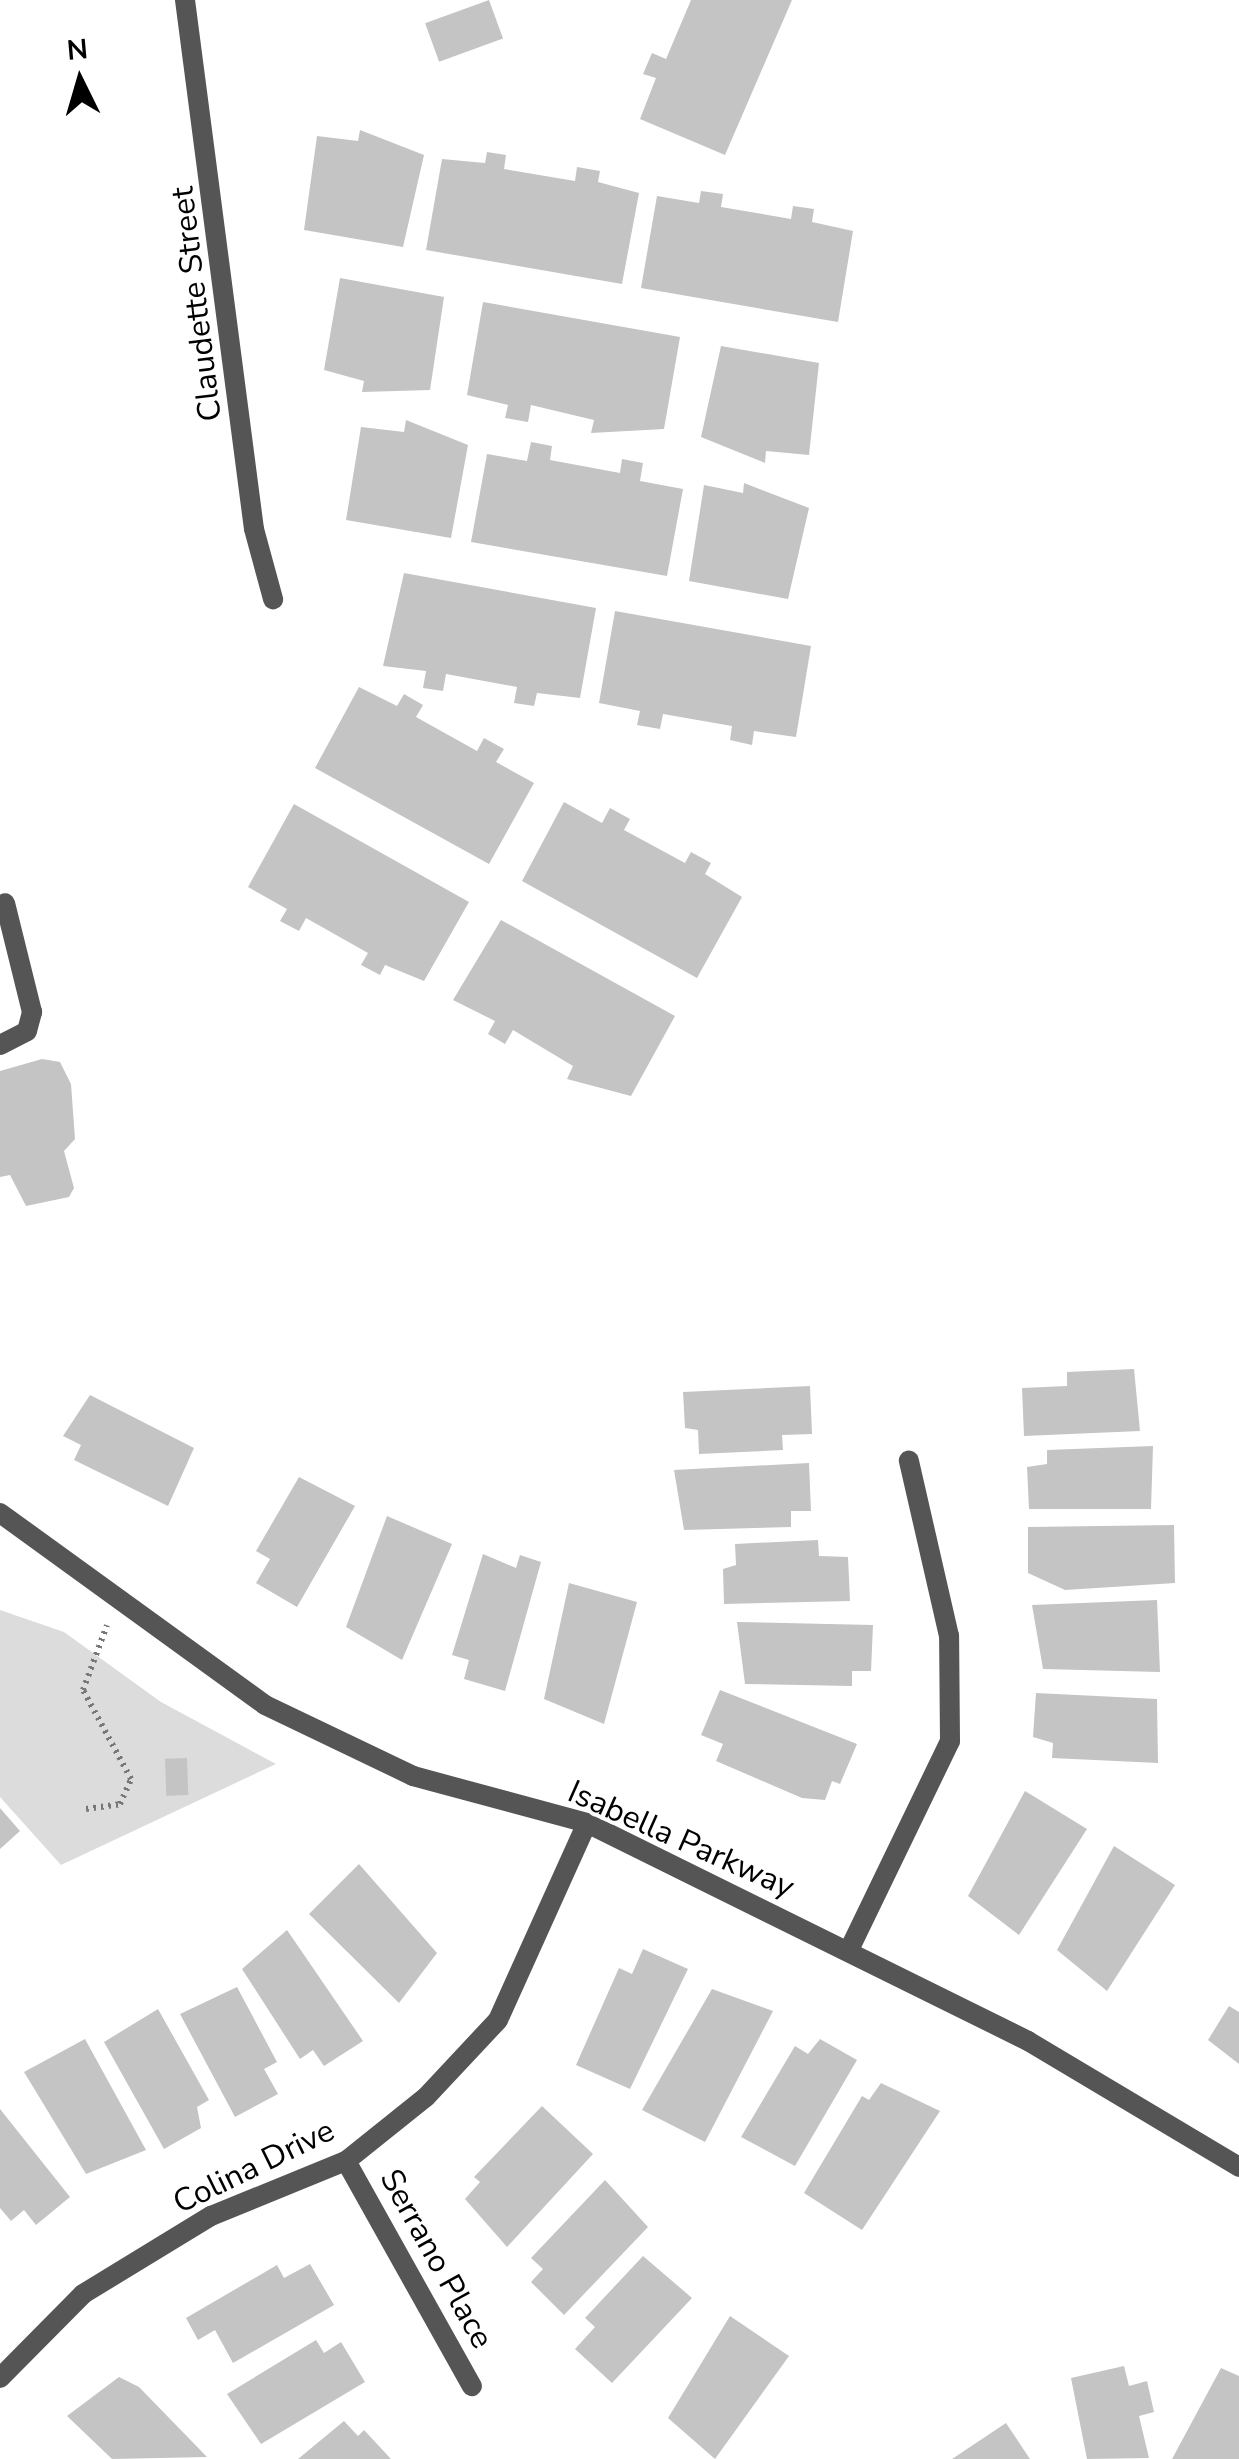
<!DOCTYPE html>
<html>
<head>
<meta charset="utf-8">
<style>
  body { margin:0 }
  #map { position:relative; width:1239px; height:2459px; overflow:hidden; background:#fff; font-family:"Nunito Sans",sans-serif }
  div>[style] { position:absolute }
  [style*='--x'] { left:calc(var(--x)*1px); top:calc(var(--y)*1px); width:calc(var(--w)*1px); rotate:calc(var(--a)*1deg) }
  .green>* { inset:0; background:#dcdcdc }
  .building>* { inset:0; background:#c4c4c4; transform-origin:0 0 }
  .path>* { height:6px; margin-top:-3px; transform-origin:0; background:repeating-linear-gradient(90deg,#777 0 2.5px,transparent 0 7.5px) }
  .service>* { height:20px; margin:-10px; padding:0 10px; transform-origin:10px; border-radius:10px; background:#555 }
  .minor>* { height:20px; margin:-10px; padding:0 10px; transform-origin:10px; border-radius:10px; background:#555 }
  .tertiary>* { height:20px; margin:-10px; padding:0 10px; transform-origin:10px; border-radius:10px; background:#555 }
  span { translate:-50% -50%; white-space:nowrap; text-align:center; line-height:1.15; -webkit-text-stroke:8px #fff; paint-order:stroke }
  .street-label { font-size:32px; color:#000 }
  .north { position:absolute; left:30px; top:30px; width:100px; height:100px; -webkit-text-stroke:8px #fff; paint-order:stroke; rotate:355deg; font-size:28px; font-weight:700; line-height:40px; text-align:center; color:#000 }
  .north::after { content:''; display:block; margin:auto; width:35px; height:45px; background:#000; clip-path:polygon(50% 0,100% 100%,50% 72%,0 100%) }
</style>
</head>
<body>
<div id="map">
  <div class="green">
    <i style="clip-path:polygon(0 1610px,64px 1632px,161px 1702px,276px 1764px,61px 1865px,0 1797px)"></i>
  </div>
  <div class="building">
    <i style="left:489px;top:0;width:41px;height:68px;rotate:70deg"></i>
    <i style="clip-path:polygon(691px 0,792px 0,725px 155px,640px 119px,656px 78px,643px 74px,652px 53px,666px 59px)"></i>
    <i style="clip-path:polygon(360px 130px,424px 155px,403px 247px,304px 230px,317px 136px,358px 141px)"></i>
    <i style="clip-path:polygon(487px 152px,506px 155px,504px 169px,575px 181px,577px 167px,600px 171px,598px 182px,639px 193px,622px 284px,426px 250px,442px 159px,485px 163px)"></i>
    <i style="clip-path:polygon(701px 191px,723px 194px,721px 207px,791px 219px,793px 206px,814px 209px,812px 222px,853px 231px,838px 322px,641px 288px,657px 196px,699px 203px)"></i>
    <i style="clip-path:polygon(340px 278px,444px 297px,430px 390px,362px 392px,364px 381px,324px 370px)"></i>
    <i style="clip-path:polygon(483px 302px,680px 337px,664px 429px,591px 433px,594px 420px,531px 405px,528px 422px,505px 418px,508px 405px,467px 395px)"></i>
    <i style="clip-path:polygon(721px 346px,819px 363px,809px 455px,766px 451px,765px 463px,701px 437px)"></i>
    <i style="clip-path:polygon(406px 420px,468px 445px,451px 538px,346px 520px,361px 427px,404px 432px)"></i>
    <i style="clip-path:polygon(531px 442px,552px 446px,550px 460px,620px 473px,622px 459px,643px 463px,640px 481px,683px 489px,667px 576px,471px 542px,487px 454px,527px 461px)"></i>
    <i style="clip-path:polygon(744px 483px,809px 508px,788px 599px,689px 581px,704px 485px,743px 493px)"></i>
    <i style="clip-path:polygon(404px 573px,596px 608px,580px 698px,537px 693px,534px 706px,514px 703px,517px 687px,446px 674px,443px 691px,423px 688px,426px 671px,383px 666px)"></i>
    <i style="clip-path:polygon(615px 611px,811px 646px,796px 737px,754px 731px,752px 745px,730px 740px,732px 726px,663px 714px,660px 729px,637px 725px,640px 711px,599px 703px)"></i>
    <i style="clip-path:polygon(359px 687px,397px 706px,404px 694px,423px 705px,416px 717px,477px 751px,484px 738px,504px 749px,496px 762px,534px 783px,489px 864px,315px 768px)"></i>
    <i style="clip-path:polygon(564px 802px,602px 823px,610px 808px,630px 819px,624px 830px,685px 863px,691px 852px,711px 863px,705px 874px,742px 897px,697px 978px,522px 881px)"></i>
    <i style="clip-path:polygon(294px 804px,469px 902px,424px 981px,385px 965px,380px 975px,361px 965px,368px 953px,306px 918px,299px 931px,280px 921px,287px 909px,248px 887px)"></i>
    <i style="clip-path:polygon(501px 920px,675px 1016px,631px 1096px,567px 1079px,573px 1066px,513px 1030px,505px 1044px,488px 1034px,495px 1021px,453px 1000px)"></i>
    <i style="clip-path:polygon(42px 1059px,60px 1062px,71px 1084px,75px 1139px,64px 1151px,74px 1188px,69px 1197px,26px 1206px,10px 1175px,0 1177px,0 1071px)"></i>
    <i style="clip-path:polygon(1134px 1369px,1140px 1431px,1024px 1436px,1022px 1388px,1067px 1386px,1067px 1372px)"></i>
    <i style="clip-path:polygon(810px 1386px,812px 1434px,782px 1435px,783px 1450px,699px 1454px,698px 1430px,685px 1428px,683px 1392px)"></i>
    <i style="clip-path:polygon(90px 1395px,194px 1448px,168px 1506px,74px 1460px,81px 1445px,63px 1436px)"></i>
    <i style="clip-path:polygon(1153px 1446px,1151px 1509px,1029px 1509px,1027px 1467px,1047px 1464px,1047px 1450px)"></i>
    <i style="clip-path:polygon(809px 1463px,811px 1511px,791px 1511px,791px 1527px,684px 1530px,674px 1470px)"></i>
    <i style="clip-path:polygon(299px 1477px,355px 1506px,297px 1607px,256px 1583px,270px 1559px,256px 1551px)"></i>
    <i style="clip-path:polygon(387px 1516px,452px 1544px,402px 1660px,346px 1627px)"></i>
    <i style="clip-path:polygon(1174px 1525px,1175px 1583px,1065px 1590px,1028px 1573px,1028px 1527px)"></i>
    <i style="clip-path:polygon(818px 1540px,819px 1556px,848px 1557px,850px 1601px,724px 1604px,723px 1569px,736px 1565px,735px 1544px)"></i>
    <i style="clip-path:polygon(483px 1554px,516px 1568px,520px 1555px,541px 1562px,505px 1691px,464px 1679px,469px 1660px,452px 1655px)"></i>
    <i style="clip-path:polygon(569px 1583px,637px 1602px,604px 1724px,544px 1699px)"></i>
    <i style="clip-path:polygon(1157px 1600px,1160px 1672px,1043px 1669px,1032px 1605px)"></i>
    <i style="clip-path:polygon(737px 1622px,873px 1625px,871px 1671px,852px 1671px,852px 1686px,745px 1684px)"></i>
    <i style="clip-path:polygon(720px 1690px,857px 1744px,840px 1784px,832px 1781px,825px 1800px,802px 1798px,716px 1761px,723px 1744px,701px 1735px)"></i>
    <i style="clip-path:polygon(1036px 1693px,1157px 1699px,1158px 1763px,1052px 1758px,1053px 1743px,1033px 1737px)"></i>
    <i style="left:187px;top:1758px;width:37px;height:22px;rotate:88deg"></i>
    <i style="clip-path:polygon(1025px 1791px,1087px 1829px,1019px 1935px,968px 1896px)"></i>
    <i style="clip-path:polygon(0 1808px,20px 1831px,0 1849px)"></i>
    <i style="clip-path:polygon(1114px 1846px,1175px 1885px,1107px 1991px,1057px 1950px)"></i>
    <i style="clip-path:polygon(359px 1864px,437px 1953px,399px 2003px,309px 1914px)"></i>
    <i style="clip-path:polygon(287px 1930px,363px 2041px,324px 2066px,313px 2050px,300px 2059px,242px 1969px)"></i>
    <i style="clip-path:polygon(643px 1949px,688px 1969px,630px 2089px,576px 2065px,619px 1968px,632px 1974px)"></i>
    <i style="clip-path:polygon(237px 1987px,277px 2062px,264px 2069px,278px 2094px,235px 2117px,180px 2014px)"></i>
    <i style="clip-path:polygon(712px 1989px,773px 2011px,705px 2142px,642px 2110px)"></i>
    <i style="clip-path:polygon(1229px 2006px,1239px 2012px,1239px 2064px,1208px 2040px)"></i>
    <i style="clip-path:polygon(158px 2009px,209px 2100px,197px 2107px,201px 2128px,164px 2149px,104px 2042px)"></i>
    <i style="clip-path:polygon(85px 2039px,146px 2150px,86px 2174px,24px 2072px)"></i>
    <i style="clip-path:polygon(820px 2039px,857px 2060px,795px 2166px,741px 2137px,795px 2046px,808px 2054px)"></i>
    <i style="clip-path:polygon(881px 2083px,940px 2111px,862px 2230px,804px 2193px,862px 2096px,869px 2100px)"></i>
    <i style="clip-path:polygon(542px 2106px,593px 2154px,507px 2247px,465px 2199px,480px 2182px,474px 2177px)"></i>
    <i style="clip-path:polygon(0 2109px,70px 2197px,36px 2225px,24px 2210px,11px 2221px,0 2208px)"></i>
    <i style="clip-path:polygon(605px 2180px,648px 2227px,564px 2315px,531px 2282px,543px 2269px,531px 2258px)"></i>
    <i style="clip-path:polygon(643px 2256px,692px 2298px,612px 2383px,575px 2349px,595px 2327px,585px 2318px)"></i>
    <i style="clip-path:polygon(310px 2264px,334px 2305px,233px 2363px,215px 2330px,198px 2340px,186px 2318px,277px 2265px,284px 2278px)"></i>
    <i style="clip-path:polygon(730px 2316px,789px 2356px,715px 2459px,668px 2418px)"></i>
    <i style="clip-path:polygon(316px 2340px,324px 2353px,341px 2342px,365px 2382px,261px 2444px,227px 2394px)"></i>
    <i style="clip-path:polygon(1124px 2366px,1129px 2386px,1147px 2381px,1154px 2412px,1139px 2416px,1149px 2458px,1087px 2459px,1071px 2378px)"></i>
    <i style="clip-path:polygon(1221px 2368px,1239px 2376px,1239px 2459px,1172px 2459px)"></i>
    <i style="clip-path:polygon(119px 2377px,139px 2387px,207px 2457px,112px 2459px,67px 2416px)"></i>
    <i style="clip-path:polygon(344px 2421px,358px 2436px,364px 2430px,391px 2459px,298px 2459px)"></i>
    <i style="clip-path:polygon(1006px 2423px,1030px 2459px,952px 2459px)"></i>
  </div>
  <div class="path">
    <i style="--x:86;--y:1809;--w:34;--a:-8"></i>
    <i style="--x:120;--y:1804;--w:27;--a:-66"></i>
    <i style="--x:131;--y:1779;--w:101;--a:-118.3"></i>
    <i style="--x:83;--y:1690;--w:69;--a:-69.7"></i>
  </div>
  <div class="service">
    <i style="--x:0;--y:1045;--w:30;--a:-27"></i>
    <i style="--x:27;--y:1031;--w:20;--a:-75"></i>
    <i style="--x:32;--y:1012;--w:112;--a:-103.9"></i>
  </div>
  <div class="minor">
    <i style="--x:185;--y:0;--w:533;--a:82.57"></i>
    <i style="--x:254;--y:529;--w:73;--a:74.8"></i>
    <i style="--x:849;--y:1950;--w:232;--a:-64.2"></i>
    <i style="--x:950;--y:1741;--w:105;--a:-90.5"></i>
    <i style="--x:949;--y:1636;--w:180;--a:-102.9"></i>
    <i style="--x:346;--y:2161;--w:258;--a:60.8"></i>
    <i style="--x:0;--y:2378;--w:118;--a:-45.3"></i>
    <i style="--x:83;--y:2294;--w:150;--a:-31.4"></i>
    <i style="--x:211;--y:2216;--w:146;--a:-22.2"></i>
    <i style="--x:346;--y:2161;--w:102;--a:-38.7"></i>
    <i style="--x:426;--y:2097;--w:105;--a:-46.9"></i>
    <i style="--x:498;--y:2020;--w:216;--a:-65.7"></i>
  </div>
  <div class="tertiary">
    <i style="--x:0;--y:1513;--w:327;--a:35.9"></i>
    <i style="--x:265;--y:1705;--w:164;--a:25.6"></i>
    <i style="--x:413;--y:1776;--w:180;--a:15.1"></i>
    <i style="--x:587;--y:1823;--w:492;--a:26.3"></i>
    <i style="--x:1028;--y:2041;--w:246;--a:30.8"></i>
  </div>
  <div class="street-label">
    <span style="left:197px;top:304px;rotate:-97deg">Claudette Street</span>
    <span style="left:681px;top:1840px;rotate:24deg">Isabella Parkway</span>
    <span style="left:254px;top:2167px;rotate:-26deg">Colina Drive</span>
    <span style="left:436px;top:2259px;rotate:61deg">Serrano Place</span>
  </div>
  <div class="north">N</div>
</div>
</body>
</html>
